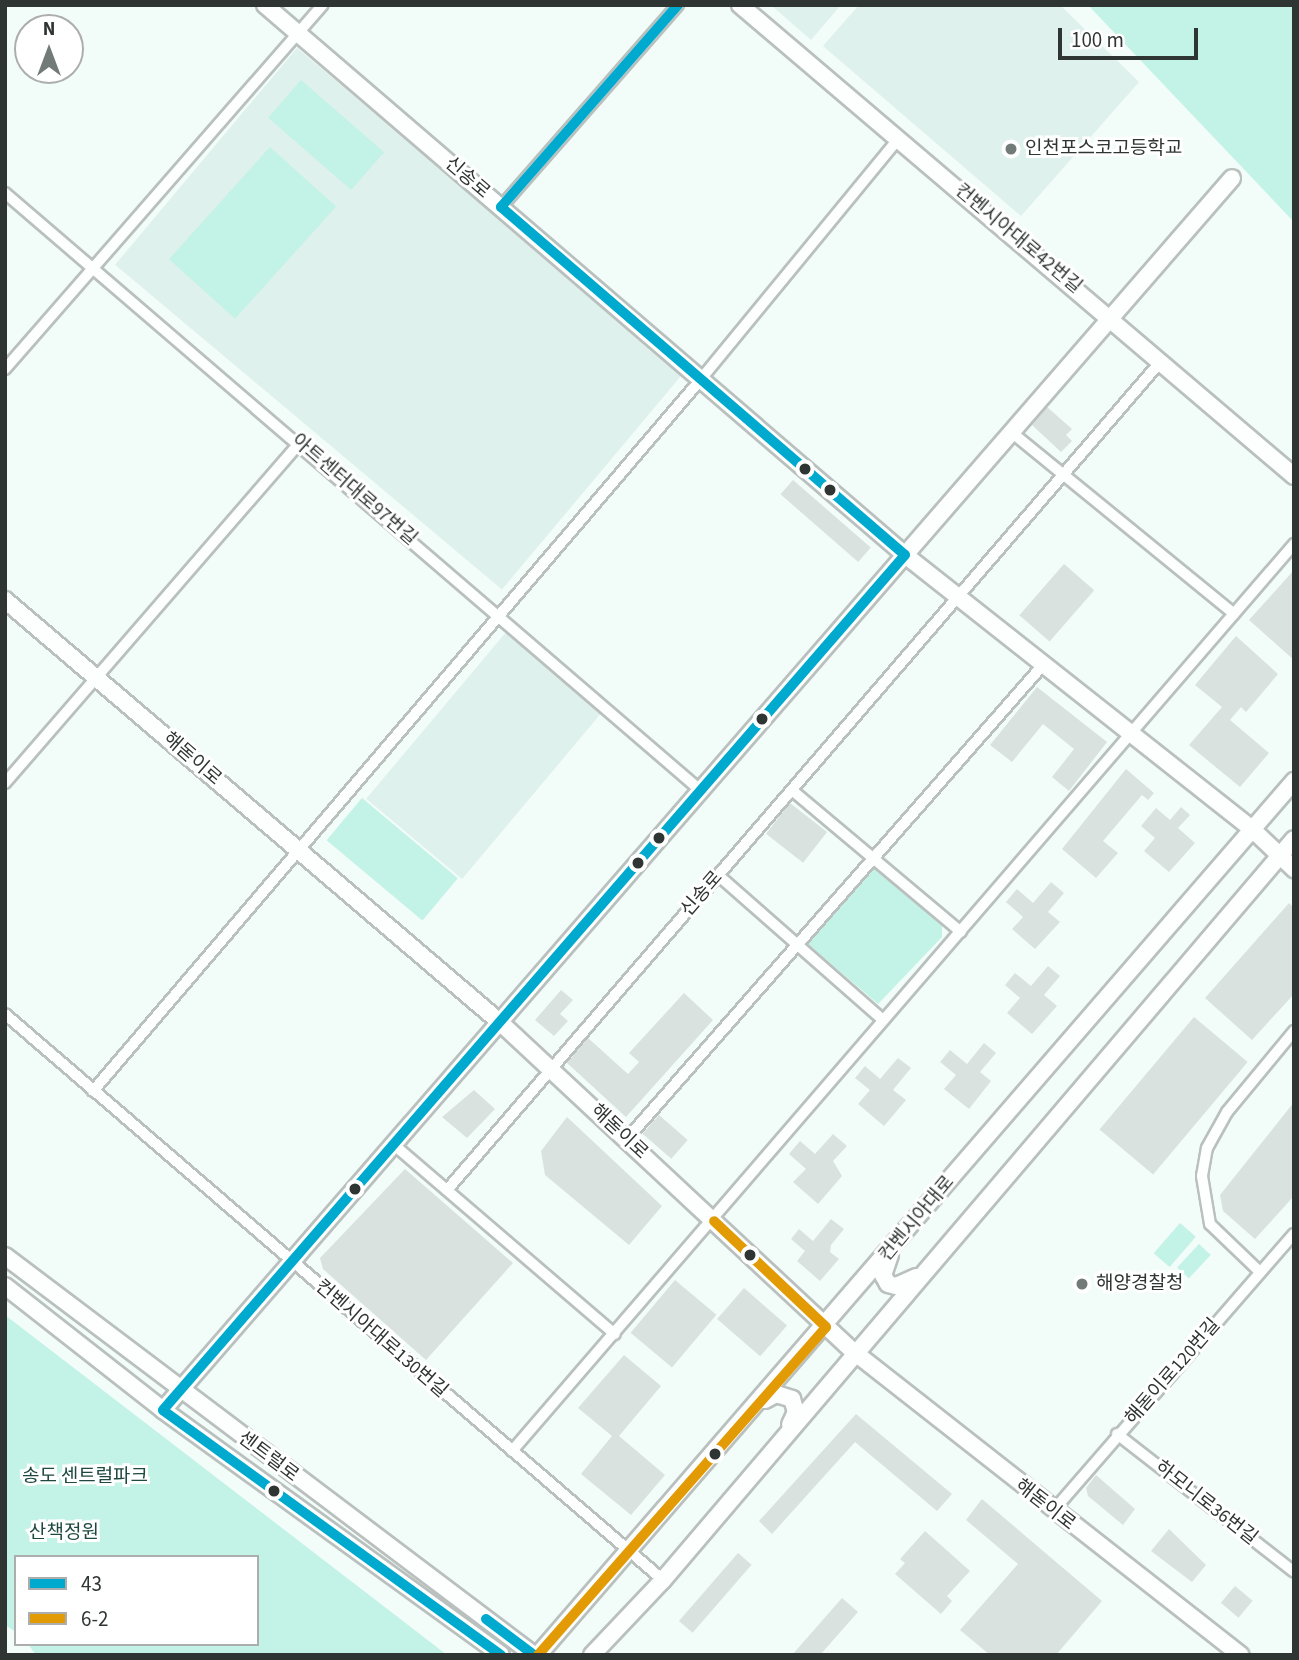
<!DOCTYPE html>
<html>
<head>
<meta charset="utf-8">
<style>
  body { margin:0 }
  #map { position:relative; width:1299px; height:1660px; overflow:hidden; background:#f2fcf9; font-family:"Source Sans 3","Noto Sans KR",sans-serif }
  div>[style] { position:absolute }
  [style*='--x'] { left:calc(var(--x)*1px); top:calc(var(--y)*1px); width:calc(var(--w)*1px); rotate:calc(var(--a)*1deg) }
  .built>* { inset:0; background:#dff1ec; transform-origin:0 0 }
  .green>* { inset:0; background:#c3f2e6; transform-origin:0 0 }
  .building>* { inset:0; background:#dae2df; transform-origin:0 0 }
  .roads { filter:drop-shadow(2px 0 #b9c0be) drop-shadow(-2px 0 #b9c0be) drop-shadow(0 2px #b9c0be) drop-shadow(0 -2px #b9c0be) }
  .street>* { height:10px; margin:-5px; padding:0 5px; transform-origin:5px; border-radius:5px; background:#fdfffe }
  .secondary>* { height:16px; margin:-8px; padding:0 8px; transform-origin:8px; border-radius:8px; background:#fdfffe }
  .bus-1>* { height:10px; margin:-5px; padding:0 5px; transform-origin:5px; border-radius:5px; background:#00a9ce }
  .bus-2>* { height:10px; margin:-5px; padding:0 5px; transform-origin:5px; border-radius:5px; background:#e39b05 }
  .dots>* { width:19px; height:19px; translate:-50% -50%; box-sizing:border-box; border:4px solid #fff; border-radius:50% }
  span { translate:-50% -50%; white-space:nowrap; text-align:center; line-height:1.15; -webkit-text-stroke:6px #fff; paint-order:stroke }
  .poi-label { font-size:19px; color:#2f3533 }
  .left { translate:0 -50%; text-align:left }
  .street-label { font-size:19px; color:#2f3533 }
  .park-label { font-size:19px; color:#1e4940 }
  .frame { position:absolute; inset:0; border:7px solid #2f3533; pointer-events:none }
  .legend { position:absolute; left:14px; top:1555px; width:245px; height:91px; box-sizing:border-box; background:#fff; border:2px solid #acaead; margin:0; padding:9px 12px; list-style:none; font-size:21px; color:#2f3533 }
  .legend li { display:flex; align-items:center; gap:14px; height:35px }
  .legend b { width:35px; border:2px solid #acaead }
  .north { position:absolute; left:14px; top:14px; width:70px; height:70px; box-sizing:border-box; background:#fff; border:2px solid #acaead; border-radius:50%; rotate:0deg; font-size:19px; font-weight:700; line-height:28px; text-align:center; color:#2f3533 }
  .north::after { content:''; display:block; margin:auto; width:24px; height:32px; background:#737b78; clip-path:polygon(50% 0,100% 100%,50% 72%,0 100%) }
  .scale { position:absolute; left:1058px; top:28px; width:140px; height:32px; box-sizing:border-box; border:4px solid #2f3533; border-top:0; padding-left:9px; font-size:21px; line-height:24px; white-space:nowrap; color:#2f3533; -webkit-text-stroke:5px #fff; paint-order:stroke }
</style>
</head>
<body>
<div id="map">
  <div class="built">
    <i style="clip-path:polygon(771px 5px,841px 5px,811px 40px)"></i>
    <i style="clip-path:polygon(859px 5px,1060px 5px,1139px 82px,1021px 216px,823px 46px)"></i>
    <i style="left:297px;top:48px;width:505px;height:283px;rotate:40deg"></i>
    <i style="left:507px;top:631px;width:125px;height:219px;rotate:40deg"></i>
  </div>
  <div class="green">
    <i style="clip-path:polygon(1088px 5px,1294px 5px,1294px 222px)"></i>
    <i style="left:301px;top:80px;width:110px;height:50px;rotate:41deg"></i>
    <i style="left:270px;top:147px;width:89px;height:151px;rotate:42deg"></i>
    <i style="left:362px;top:798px;width:125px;height:55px;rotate:40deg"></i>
    <i style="clip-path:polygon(874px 868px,942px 926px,942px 937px,878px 1004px,808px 944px)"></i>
    <i style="left:1180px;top:1223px;width:21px;height:40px;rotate:41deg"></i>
    <i style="left:1199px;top:1244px;width:16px;height:32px;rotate:43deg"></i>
    <i style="clip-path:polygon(5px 1315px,438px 1648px,447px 1655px,36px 1655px,28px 1644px,257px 1644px,257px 1557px,16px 1557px,16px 1632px,5px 1625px)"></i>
  </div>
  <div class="building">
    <i style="clip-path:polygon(1047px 407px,1072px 429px,1066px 435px,1072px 441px,1061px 452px,1032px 425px)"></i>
    <i style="left:793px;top:480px;width:103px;height:19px;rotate:41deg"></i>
    <i style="left:1064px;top:564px;width:40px;height:68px;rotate:41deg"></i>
    <i style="clip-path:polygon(1294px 570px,1294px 660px,1249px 620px)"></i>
    <i style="clip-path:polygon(1236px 636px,1278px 674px,1246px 712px,1241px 707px,1230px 720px,1269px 753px,1240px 787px,1189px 745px,1222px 707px,1195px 685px)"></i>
    <i style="clip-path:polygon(1037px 687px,1107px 742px,1069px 791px,1052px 777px,1074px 749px,1043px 724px,1012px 762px,990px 745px)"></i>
    <i style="clip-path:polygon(1126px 769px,1154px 793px,1148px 800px,1142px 795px,1103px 841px,1118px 853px,1096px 878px,1062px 849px)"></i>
    <i style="left:790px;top:803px;width:47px;height:39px;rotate:38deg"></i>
    <i style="clip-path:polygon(1181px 807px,1190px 815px,1178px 828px,1195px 843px,1169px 872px,1144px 851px,1155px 838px,1141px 826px,1156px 808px,1170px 820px)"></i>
    <i style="clip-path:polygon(1051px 882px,1064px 893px,1048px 912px,1060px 922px,1035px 949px,1012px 929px,1023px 917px,1006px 902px,1017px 889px,1033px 903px)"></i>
    <i style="clip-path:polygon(1289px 903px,1294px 908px,1294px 994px,1252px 1040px,1205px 998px)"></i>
    <i style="clip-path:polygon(1048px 966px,1060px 976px,1044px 995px,1057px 1006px,1032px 1034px,1007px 1013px,1020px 998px,1005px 985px,1015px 973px,1031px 986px)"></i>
    <i style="clip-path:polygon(561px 990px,573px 1000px,560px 1014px,568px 1021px,554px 1036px,535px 1020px)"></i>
    <i style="clip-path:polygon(684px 993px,713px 1020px,626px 1117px,567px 1063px,588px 1038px,628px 1074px,639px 1062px,629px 1053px)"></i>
    <i style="left:1194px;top:1017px;width:70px;height:147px;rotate:40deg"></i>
    <i style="clip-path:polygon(984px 1043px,996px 1053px,980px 1072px,991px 1081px,969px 1109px,944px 1089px,956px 1075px,940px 1062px,950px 1050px,967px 1064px)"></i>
    <i style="clip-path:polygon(898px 1058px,911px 1068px,893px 1090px,906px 1100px,884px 1126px,858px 1104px,870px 1090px,855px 1078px,865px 1066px,880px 1079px)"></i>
    <i style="clip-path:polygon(474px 1090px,495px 1109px,467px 1138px,442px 1117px)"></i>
    <i style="clip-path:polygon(1294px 1102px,1294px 1196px,1255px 1239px,1223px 1211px,1220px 1195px)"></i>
    <i style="left:659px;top:1115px;width:38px;height:25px;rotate:41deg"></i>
    <i style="clip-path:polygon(567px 1117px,662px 1206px,629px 1245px,545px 1175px,541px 1151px)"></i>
    <i style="clip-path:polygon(833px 1134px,847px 1146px,833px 1161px,842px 1176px,818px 1204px,793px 1182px,806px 1169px,789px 1154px,800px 1141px,815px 1154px)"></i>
    <i style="clip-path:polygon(405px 1169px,513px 1263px,426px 1360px,323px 1269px,320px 1258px)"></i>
    <i style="clip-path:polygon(831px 1219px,844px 1229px,831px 1245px,830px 1252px,839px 1259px,820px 1281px,797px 1261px,805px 1251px,791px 1239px,799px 1229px,813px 1241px)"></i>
    <i style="left:675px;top:1280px;width:54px;height:69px;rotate:40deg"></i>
    <i style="left:744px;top:1288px;width:57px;height:41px;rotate:41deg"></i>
    <i style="clip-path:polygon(624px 1355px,661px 1386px,619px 1436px,665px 1475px,631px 1515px,581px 1474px,612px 1436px,578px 1408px)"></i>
    <i style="clip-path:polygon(856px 1414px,952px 1494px,937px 1511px,855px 1442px,772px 1534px,759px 1521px)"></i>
    <i style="clip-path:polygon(1096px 1475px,1135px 1509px,1123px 1525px,1088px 1496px,1086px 1488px)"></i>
    <i style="clip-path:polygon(982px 1499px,1102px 1601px,1056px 1655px,990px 1655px,960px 1630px,1018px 1564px,966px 1520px)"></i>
    <i style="clip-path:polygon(1169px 1529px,1206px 1565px,1192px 1582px,1151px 1551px)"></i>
    <i style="clip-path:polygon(925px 1531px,970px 1571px,947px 1596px,952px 1601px,941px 1614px,895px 1574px,905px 1563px,900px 1559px)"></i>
    <i style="left:738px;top:1553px;width:18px;height:90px;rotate:41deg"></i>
    <i style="left:1235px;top:1586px;width:23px;height:22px;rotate:40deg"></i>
    <i style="clip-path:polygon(842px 1598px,858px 1612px,820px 1655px,792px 1655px)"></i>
  </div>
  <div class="roads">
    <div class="street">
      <i style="--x:5;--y:193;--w:916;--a:40.66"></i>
      <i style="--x:501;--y:207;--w:269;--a:-48.8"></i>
      <i style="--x:5;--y:369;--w:483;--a:-48.9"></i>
      <i style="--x:1010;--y:431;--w:289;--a:39.2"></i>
      <i style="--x:5;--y:783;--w:449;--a:-49.1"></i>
      <i style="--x:793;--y:791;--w:219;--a:40"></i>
      <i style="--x:718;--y:875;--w:220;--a:41.3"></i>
      <i style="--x:5;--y:1014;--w:868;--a:40.7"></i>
      <i style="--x:93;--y:1091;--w:936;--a:-49.5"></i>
      <i style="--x:701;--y:379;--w:310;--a:-50.6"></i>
      <i style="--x:626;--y:1140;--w:632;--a:-48.72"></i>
      <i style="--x:393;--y:1144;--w:292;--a:40.6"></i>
      <i style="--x:447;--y:1190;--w:1094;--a:-49.26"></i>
      <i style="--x:1260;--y:1272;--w:69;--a:-136.2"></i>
      <i style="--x:1210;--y:1224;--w:49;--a:-99.5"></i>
      <i style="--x:1202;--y:1176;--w:28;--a:-80"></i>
      <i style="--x:1207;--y:1148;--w:41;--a:-60.9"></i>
      <i style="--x:1227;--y:1112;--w:105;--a:-50.4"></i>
      <i style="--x:1117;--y:1434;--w:224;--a:37.9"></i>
      <i style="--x:512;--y:1451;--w:1198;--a:-49.23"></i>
      <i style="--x:1053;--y:1511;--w:367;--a:-49"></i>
    </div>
    <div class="secondary">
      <i style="--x:265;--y:5;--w:844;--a:40.67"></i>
      <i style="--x:905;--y:555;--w:444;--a:38.3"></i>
      <i style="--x:1253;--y:830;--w:57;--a:43.6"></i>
      <i style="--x:740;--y:5;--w:727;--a:40.37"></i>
      <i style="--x:5;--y:600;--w:653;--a:40.47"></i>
      <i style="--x:502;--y:1024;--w:481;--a:43"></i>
      <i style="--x:854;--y:1352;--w:491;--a:38.1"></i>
      <i style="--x:890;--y:1255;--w:21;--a:109"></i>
      <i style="--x:883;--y:1275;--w:10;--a:61"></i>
      <i style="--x:888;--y:1284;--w:8;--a:14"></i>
      <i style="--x:896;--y:1286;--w:22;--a:-24"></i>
      <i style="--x:5;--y:1256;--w:663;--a:37.03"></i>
      <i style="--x:5;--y:1286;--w:201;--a:38.1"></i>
      <i style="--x:163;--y:1410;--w:417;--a:35.9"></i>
      <i style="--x:765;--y:1400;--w:13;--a:-29"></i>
      <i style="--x:776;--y:1394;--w:17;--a:17"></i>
      <i style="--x:792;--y:1399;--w:14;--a:73"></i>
      <i style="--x:796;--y:1412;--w:14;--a:115"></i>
      <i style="--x:163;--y:1410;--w:1631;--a:-49.05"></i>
      <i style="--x:538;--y:1655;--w:1156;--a:-49.14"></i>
      <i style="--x:592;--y:1655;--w:103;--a:-46.6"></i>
      <i style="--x:663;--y:1580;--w:973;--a:-49.58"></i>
    </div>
  </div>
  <div class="bus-1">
    <i style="--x:501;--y:207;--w:533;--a:40.74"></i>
    <i style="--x:501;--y:207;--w:269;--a:-48.8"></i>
    <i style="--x:486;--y:1619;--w:60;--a:36.9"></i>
    <i style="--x:501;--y:1655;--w:417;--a:-144.1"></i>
    <i style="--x:163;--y:1410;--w:1132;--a:-49.05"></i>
  </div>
  <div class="bus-2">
    <i style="--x:538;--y:1655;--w:436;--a:-48.7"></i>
    <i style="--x:826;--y:1327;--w:154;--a:-136.6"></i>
  </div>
  <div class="dots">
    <i style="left:1011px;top:149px;background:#737b78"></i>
    <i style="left:805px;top:469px;background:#2f3533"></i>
    <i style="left:830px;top:490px;background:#2f3533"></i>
    <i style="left:762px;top:719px;background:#2f3533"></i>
    <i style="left:659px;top:838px;background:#2f3533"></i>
    <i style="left:638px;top:863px;background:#2f3533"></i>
    <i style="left:355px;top:1189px;background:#2f3533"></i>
    <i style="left:750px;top:1255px;background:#2f3533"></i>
    <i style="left:1082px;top:1284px;background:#737b78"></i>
    <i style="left:715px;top:1454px;background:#2f3533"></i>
    <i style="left:274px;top:1491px;background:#2f3533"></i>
  </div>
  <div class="poi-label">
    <span class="left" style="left:1025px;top:149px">인천포스코고등학교</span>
    <span class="left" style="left:1096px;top:1284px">해양경찰청</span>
  </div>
  <div class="street-label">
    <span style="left:467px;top:178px;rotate:41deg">신송로</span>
    <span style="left:1018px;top:239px;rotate:40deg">컨벤시아대로42번길</span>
    <span style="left:354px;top:490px;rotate:41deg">아트센터대로97번길</span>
    <span style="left:192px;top:759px;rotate:41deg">해돋이로</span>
    <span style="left:702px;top:894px;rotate:-49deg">신송로</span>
    <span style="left:619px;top:1132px;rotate:43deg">해돋이로</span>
    <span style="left:917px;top:1219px;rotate:-50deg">컨벤시아대로</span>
    <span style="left:381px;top:1339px;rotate:41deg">컨벤시아대로130번길</span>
    <span style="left:1173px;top:1372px;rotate:-49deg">해돋이로120번길</span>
    <span style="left:268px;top:1457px;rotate:37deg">센트럴로</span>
    <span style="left:1206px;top:1503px;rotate:38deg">하모니로36번길</span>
    <span style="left:1045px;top:1505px;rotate:38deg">해돋이로</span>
  </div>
  <div class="park-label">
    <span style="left:85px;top:1477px">송도 센트럴파크</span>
    <span style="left:64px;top:1533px">산책정원</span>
  </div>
  <div class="frame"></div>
  <ul class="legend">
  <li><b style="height:9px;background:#00a9ce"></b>43</li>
  <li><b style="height:9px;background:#e39b05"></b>6-2</li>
  </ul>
  <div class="north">N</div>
  <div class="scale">100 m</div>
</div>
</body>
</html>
